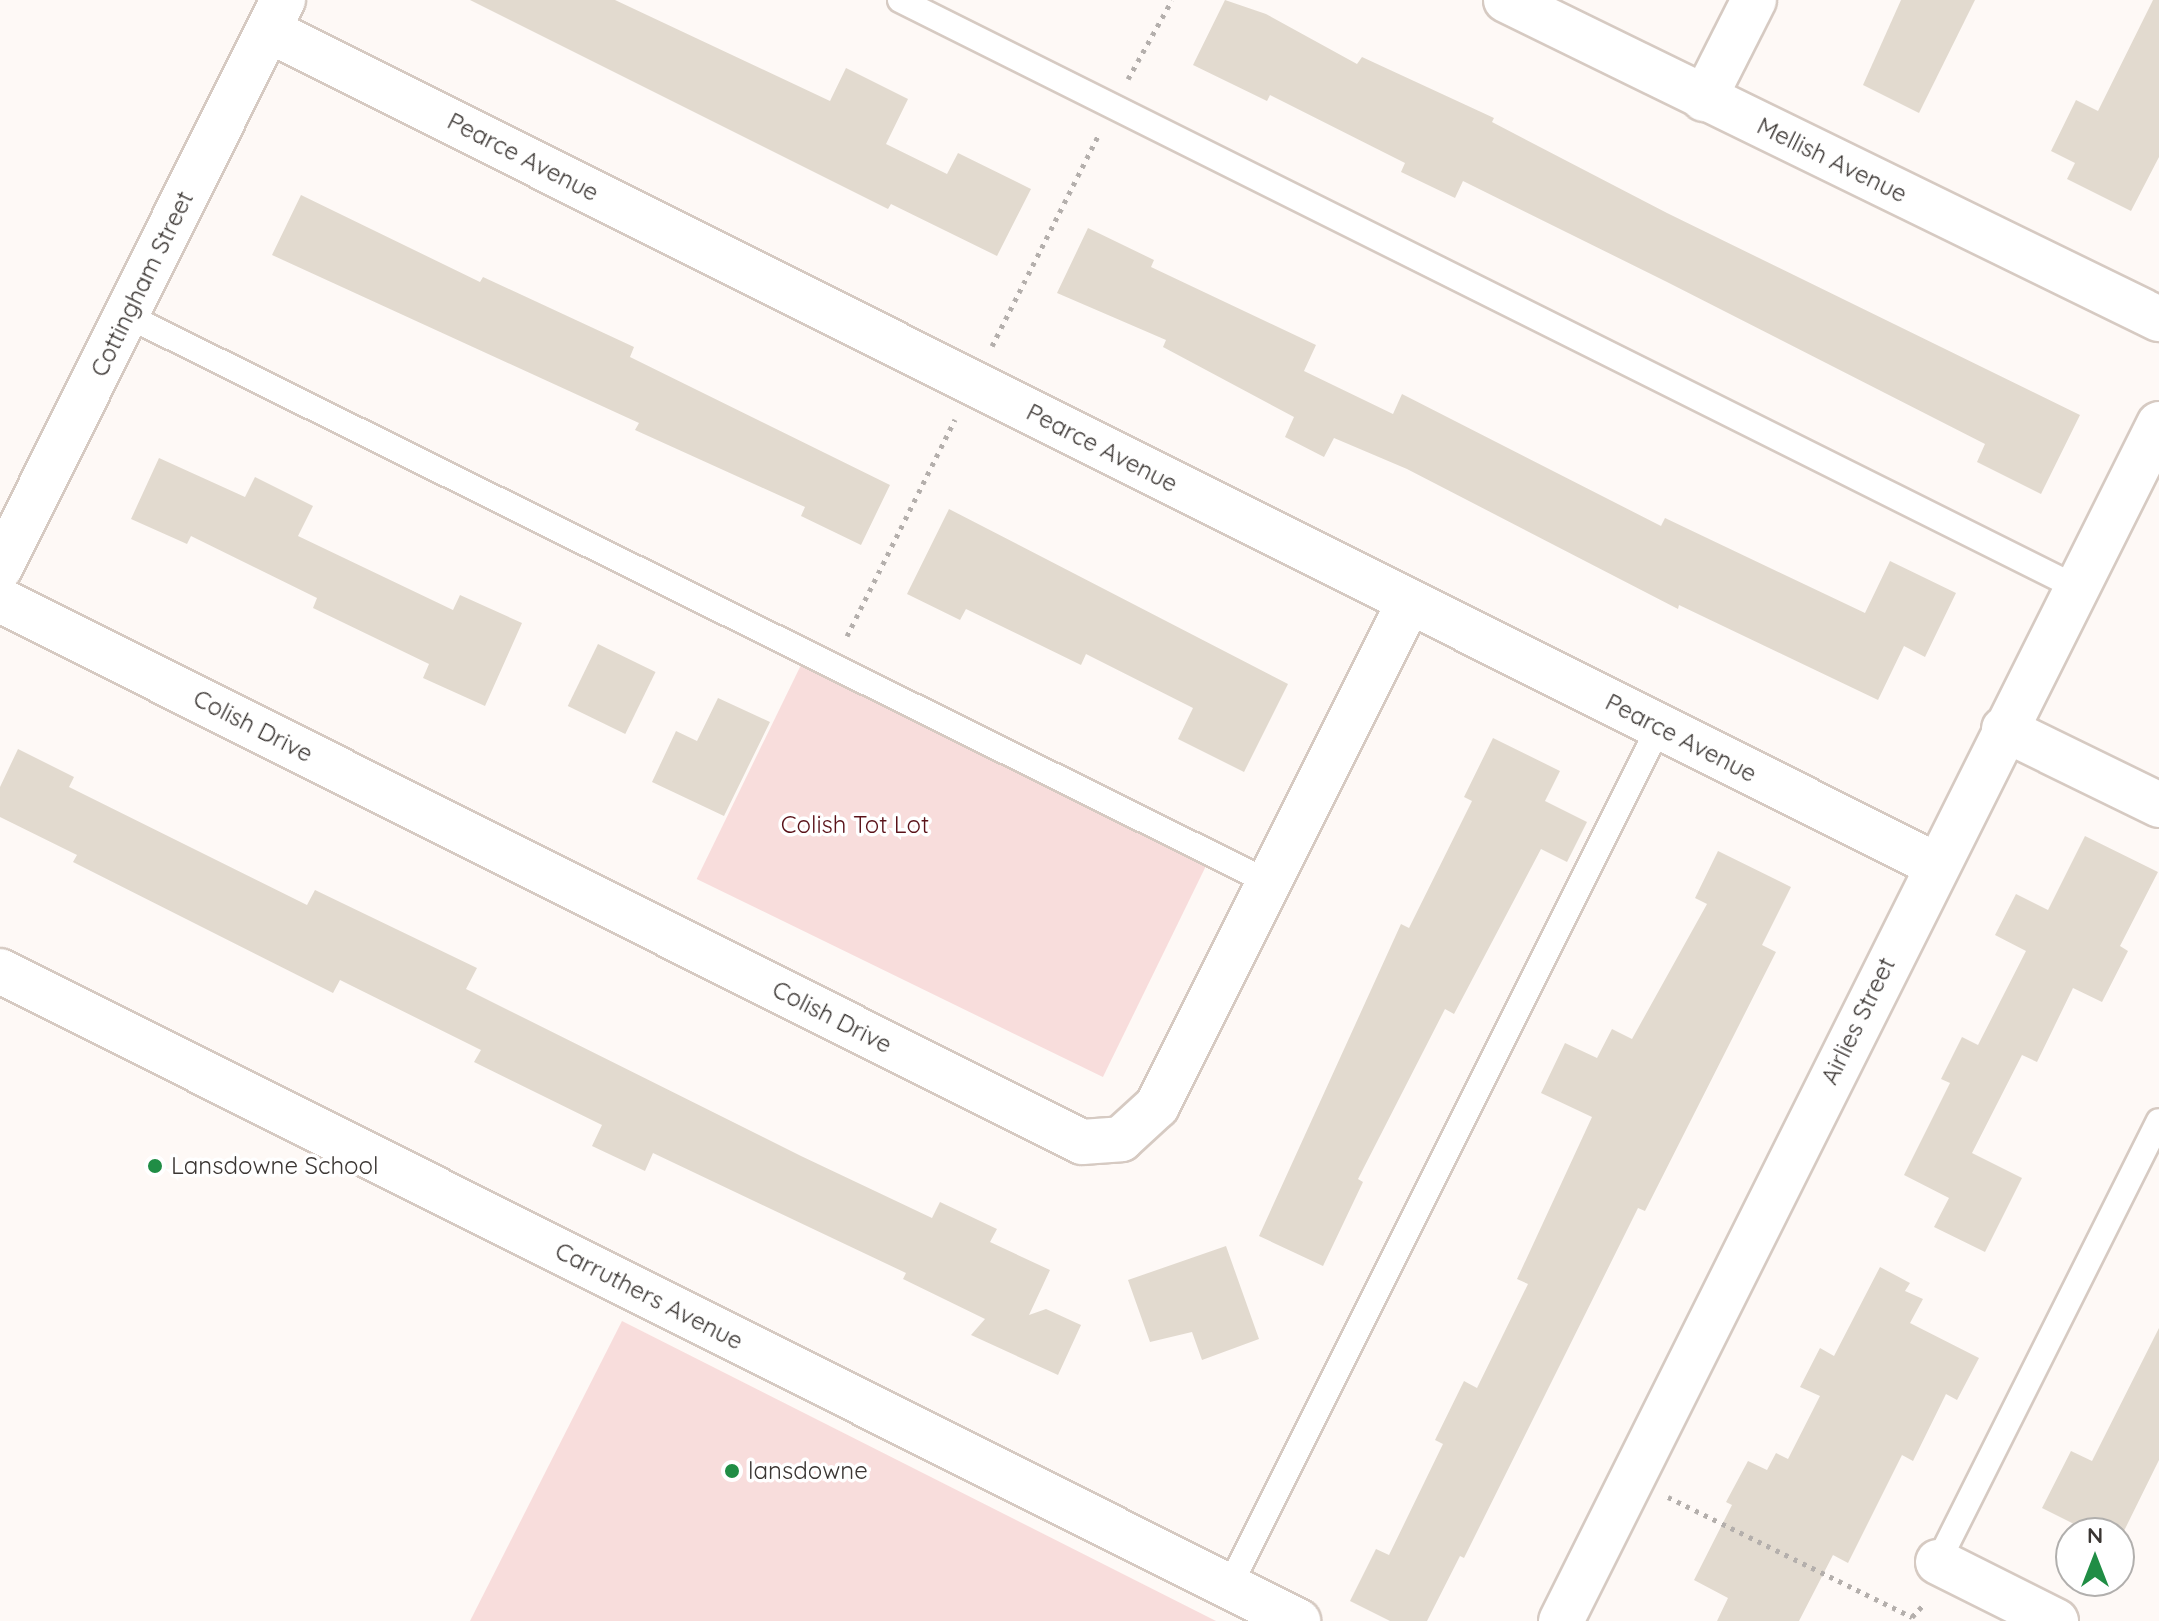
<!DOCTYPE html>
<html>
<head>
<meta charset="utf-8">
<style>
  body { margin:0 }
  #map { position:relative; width:2159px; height:1621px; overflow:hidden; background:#fef9f6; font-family:Quicksand,sans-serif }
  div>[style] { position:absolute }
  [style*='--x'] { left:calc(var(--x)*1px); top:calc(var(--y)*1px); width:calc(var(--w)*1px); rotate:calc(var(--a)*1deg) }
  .green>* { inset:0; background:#f8dddc; transform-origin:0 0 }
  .building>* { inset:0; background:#e2dacf; transform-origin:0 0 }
  .path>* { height:5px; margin-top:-2.5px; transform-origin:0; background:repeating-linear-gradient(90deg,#b4afac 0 4px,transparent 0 10px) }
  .roads { filter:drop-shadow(2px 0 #d6cac2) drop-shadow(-2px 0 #d6cac2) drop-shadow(0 2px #d6cac2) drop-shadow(0 -2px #d6cac2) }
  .service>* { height:24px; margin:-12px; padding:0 12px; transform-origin:12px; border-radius:12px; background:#fff }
  .minor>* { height:44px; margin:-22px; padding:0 22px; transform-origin:22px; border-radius:22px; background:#fff }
  .tertiary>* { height:44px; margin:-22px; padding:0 22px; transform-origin:22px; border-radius:22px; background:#fff }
  .dots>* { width:22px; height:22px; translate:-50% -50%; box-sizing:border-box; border:4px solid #fff; border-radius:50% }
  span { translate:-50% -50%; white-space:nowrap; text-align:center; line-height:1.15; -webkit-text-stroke:7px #fff; paint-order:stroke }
  .street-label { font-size:24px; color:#3b3633 }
  .park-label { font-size:24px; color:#5a1219 }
  .poi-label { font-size:24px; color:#3b3633 }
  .left { translate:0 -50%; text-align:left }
  .north { position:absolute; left:2055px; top:1517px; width:80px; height:80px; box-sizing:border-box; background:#fff; border:2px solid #b1afad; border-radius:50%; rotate:0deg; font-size:22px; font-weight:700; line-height:32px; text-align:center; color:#3b3633 }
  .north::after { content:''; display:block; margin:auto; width:28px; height:36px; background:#208d45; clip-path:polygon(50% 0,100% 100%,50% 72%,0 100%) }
</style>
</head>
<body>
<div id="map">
  <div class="green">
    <i style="left:801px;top:665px;width:452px;height:238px;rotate:26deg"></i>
    <i style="clip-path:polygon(622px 1321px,1216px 1621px,470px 1621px)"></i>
  </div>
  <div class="building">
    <i style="clip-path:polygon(470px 0,615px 0,830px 101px,846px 68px,908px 99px,886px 144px,947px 174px,958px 153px,1031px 189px,997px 256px,891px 204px,888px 209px)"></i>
    <i style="clip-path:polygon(1225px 0,1266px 14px,1357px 64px,1362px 57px,1494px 118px,1492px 122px,1667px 213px,2080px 415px,2041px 494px,1977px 462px,1985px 444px,1667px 282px,1463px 181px,1455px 198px,1401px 172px,1405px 163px,1270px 95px,1267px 101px,1193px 65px)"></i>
    <i style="clip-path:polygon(1901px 0,1975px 0,1919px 113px,1863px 85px)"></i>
    <i style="clip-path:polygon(2153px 0,2159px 0,2159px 157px,2131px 211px,2067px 179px,2075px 163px,2051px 151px,2076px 100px,2098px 111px)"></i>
    <i style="clip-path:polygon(301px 195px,480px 282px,483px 277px,634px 347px,630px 357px,890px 485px,861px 545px,801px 516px,805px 507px,635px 430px,639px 423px,272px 255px)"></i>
    <i style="clip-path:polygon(1088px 228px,1154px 260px,1151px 267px,1316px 345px,1304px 371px,1393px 414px,1402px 394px,1661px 526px,1665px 518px,1865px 613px,1890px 561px,1956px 593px,1925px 657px,1904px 646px,1878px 700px,1679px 605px,1678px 609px,1407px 469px,1334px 438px,1324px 457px,1285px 437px,1294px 417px,1163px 347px,1166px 340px,1057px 293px)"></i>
    <i style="clip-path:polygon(159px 458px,245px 497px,255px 477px,313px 506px,298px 536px,453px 610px,460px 595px,522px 623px,485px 706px,423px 678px,429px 664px,313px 608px,317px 598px,191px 536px,187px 544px,131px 519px)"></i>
    <i style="clip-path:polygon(949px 509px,1288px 684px,1244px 772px,1178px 739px,1193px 708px,1086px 654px,1081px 665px,966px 609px,960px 620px,907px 594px)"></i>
    <i style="left:598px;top:644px;width:64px;height:69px;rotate:26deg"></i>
    <i style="clip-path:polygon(718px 698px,770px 722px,724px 816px,652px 782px,676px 731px,697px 741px)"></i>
    <i style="clip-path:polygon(1493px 738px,1560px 771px,1545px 801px,1587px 822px,1567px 862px,1541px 849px,1454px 1014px,1445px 1009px,1358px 1179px,1363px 1182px,1323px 1266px,1259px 1236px,1401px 924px,1409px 928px,1472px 801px,1464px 797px)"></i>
    <i style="clip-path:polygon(18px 749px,74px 777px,69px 787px,307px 905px,315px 890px,477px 968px,466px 989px,801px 1156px,932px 1218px,940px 1202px,997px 1229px,990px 1242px,1050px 1270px,1029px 1315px,1046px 1309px,1081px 1325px,1058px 1375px,971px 1335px,985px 1319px,903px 1279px,906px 1273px,653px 1153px,645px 1171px,592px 1146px,602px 1125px,474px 1062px,481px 1050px,340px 980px,333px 993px,73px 862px,77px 855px,0 817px,0 787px)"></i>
    <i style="clip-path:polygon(2085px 836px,2158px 872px,2120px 946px,2128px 951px,2102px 1002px,2073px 988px,2037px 1062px,2022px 1055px,1972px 1153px,2022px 1178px,1985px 1252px,1934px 1227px,1949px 1198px,1904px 1175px,1950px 1083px,1941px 1079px,1962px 1037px,1978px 1045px,2026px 951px,1995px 935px,2016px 894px,2048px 910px)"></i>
    <i style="clip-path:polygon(1718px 851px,1791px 887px,1762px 945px,1776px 952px,1645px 1211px,1638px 1208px,1464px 1558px,1460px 1556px,1427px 1621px,1390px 1621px,1350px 1601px,1376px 1549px,1389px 1555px,1443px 1444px,1435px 1440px,1464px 1381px,1477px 1388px,1528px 1284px,1517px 1279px,1592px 1117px,1541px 1093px,1565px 1043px,1597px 1058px,1612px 1029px,1632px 1039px,1707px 904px,1695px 898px)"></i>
    <i style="clip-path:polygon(1226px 1246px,1259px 1339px,1202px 1360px,1192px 1332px,1150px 1342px,1128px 1280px)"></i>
    <i style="clip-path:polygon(1880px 1267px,1910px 1283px,1905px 1291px,1923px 1299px,1910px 1323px,1979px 1358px,1957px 1400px,1946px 1394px,1913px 1461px,1902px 1455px,1848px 1563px,1833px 1555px,1799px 1621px,1717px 1621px,1728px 1598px,1694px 1580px,1732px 1505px,1726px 1502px,1748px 1461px,1767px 1470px,1776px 1453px,1788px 1459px,1820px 1396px,1800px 1387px,1820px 1348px,1834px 1356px)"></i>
    <i style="clip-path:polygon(2159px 1328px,2159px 1460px,2123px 1533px,2092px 1533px,2042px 1508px,2071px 1451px,2092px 1461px)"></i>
  </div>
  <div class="path">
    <i style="--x:1128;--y:79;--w:90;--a:-60.9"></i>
    <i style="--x:992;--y:346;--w:237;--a:-63.2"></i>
    <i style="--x:847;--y:636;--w:242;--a:-63.5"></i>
    <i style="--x:1668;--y:1497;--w:272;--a:26.2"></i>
    <i style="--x:1912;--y:1617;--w:18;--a:-47"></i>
  </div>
  <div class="roads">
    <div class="service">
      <i style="--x:900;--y:0;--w:1314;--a:26.53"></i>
      <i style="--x:126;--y:315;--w:1275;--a:26.4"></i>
      <i style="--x:1938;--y:1562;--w:493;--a:-63.4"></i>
      <i style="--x:1229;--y:1587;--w:962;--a:-63.43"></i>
    </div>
    <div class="minor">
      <i style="--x:1506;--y:0;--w:727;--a:26.04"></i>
      <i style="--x:268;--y:30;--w:1865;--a:26.59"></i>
      <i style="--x:1704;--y:99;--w:111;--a:-63.2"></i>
      <i style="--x:0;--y:568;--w:635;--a:-63.52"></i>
      <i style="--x:0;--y:600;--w:1210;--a:26.61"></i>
      <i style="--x:1082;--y:1142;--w:39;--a:-4"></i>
      <i style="--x:1121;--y:1139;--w:49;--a:-42.5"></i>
      <i style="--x:1157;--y:1106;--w:563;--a:-63.43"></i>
      <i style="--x:2004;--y:729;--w:173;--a:26.1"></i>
      <i style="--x:0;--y:971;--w:1452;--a:26.6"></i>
      <i style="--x:1938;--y:1562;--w:132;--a:26.6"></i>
    </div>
    <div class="tertiary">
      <i style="--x:1561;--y:1621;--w:1338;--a:-63.45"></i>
    </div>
  </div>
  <div class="dots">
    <i style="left:155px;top:1166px;background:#208d45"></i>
    <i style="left:732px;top:1471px;background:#208d45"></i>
  </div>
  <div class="street-label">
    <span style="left:523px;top:157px;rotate:27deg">Pearce Avenue</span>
    <span style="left:1832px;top:160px;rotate:26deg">Mellish Avenue</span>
    <span style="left:142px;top:284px;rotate:-64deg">Cottingham Street</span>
    <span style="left:1102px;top:448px;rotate:27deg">Pearce Avenue</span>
    <span style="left:253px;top:726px;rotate:27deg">Colish Drive</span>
    <span style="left:1681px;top:738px;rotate:27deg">Pearce Avenue</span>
    <span style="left:832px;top:1017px;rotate:27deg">Colish Drive</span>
    <span style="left:1858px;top:1021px;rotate:-64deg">Airlies Street</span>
    <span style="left:649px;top:1296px;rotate:27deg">Carruthers Avenue</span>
  </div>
  <div class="park-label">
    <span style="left:855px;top:825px">Colish Tot Lot</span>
  </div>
  <div class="poi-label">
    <span class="left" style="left:171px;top:1166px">Lansdowne School</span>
    <span class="left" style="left:748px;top:1471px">lansdowne</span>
  </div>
  <div class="north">N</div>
</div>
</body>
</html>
